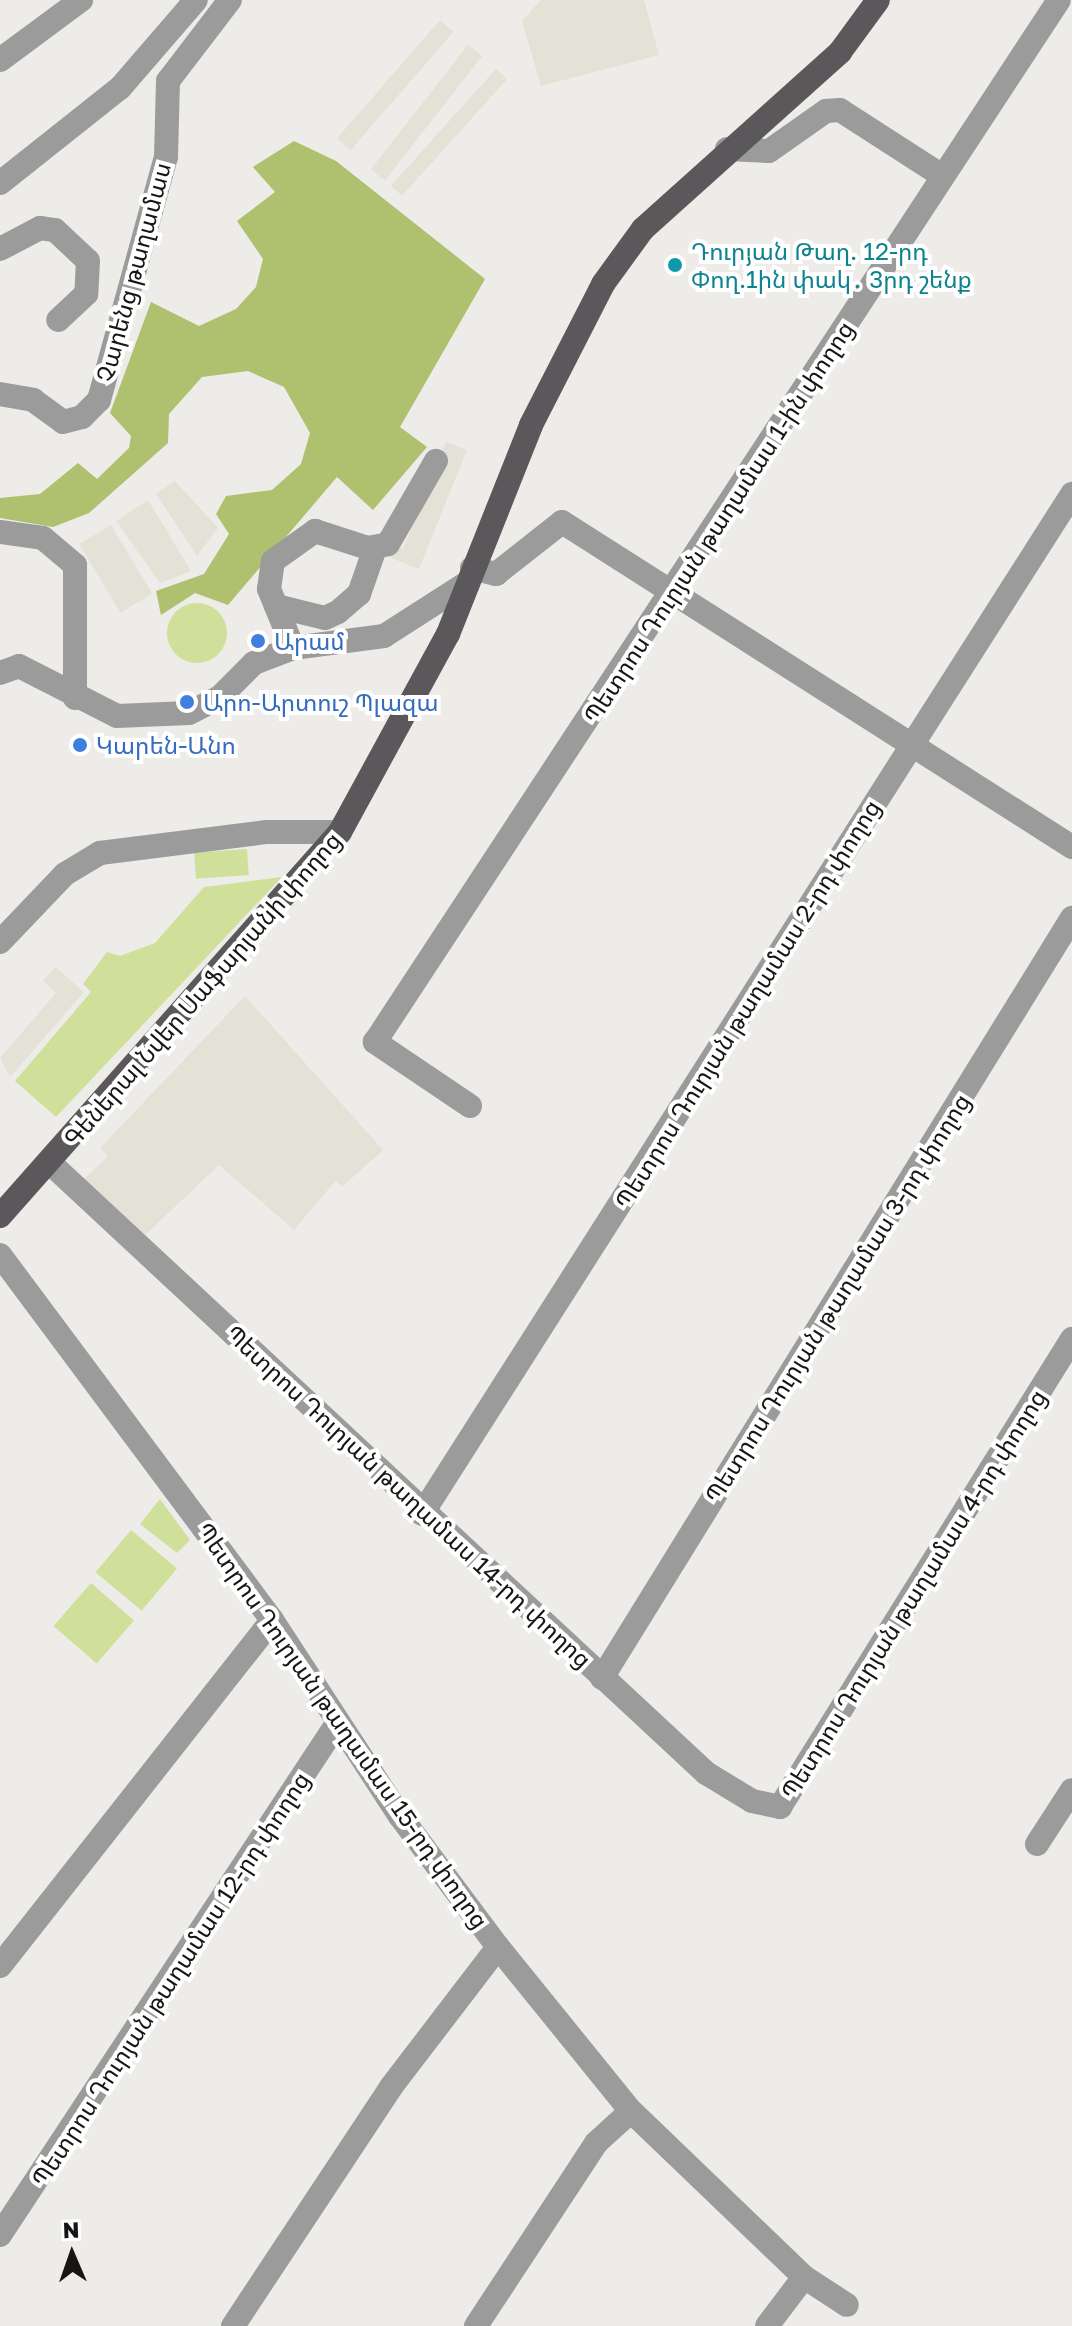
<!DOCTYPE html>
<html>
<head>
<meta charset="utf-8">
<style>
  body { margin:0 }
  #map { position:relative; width:1072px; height:2326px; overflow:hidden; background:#edece9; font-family:"Golos Text","Noto Sans Armenian",sans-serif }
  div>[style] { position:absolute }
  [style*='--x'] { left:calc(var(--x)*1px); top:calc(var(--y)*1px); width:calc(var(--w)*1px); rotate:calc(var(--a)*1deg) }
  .built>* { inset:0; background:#e4e1d7; transform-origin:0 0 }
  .green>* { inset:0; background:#d0e09b; transform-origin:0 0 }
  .round { border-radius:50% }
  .forest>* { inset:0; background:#afc06e }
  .minor>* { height:24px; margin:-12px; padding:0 12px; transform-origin:12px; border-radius:12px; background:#9b9b9c }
  .major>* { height:24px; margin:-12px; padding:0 12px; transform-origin:12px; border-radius:12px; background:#5a585b }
  .dots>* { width:22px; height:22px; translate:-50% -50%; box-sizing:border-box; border:4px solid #fff; border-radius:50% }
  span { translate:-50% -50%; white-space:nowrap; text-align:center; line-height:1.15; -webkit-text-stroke:8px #fff; paint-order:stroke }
  .culture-label { font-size:24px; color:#0d838f }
  .left { translate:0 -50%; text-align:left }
  .street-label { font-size:24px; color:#171615 }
  .shop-label { font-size:24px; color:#366cbe }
  .north { position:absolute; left:32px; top:2214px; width:80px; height:80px; -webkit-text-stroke:6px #fff; paint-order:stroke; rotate:358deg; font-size:22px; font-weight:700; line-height:32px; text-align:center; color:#171615 }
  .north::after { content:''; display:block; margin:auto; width:28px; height:36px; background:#171615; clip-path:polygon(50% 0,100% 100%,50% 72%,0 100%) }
</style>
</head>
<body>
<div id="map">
  <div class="built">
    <i style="clip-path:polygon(541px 0,644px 0,659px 55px,541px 86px,522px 21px)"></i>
    <i style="left:440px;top:20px;width:18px;height:157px;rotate:41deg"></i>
    <i style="left:468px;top:45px;width:18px;height:158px;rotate:38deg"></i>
    <i style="left:496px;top:69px;width:15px;height:157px;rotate:42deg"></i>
    <i style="clip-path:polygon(446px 442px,467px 450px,419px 569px,384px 555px,389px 544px,403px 549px)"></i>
    <i style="clip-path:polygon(175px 481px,218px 528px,197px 556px,156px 494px)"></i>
    <i style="clip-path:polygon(148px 500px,191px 571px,160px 583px,116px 521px)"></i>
    <i style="left:111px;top:525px;width:80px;height:37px;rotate:59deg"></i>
    <i style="clip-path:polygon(55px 967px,84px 992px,10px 1077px,0 1058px,56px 993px,43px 981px)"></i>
    <i style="clip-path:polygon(245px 996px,383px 1150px,342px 1187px,336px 1180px,294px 1230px,219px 1165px,145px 1235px,84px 1179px,108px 1156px,100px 1148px)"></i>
  </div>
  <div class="green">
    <i class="round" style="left:167px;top:603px;width:60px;height:60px"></i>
    <i style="left:247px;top:849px;width:26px;height:53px;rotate:86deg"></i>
    <i style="clip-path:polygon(282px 877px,56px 1117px,15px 1081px,91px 992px,83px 984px,107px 952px,120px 956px,155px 943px,204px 887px)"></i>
    <i style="clip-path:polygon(160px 1499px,190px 1540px,177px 1553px,140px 1524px)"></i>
    <i style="left:131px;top:1530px;width:60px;height:55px;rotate:40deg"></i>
    <i style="left:91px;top:1583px;width:57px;height:57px;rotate:41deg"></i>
  </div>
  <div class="forest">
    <i style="clip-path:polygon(294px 141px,336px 161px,485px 279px,400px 427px,427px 447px,373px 510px,337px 477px,228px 605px,195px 593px,161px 615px,156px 591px,204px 574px,229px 534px,216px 514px,226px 496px,272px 490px,301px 464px,310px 433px,284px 387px,248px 371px,202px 377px,169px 414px,168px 443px,89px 513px,53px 527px,0 518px,0 498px,40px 494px,78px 463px,97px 479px,129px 448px,131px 436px,110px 413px,151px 302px,199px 326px,236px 309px,256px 287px,263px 259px,237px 221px,275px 192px,253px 167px)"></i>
  </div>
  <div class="minor">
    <i style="--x:0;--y:60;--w:101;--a:-36.5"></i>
    <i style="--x:727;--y:149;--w:42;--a:2.7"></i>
    <i style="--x:769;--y:151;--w:70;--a:-35.1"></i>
    <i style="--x:826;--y:111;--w:14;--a:-4"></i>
    <i style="--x:840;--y:110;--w:120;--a:32.8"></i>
    <i style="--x:0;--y:183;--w:153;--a:-38.4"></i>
    <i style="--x:120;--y:88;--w:116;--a:-49.2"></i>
    <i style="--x:0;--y:249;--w:45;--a:-27.7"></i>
    <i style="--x:40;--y:228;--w:15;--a:8"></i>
    <i style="--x:55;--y:230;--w:45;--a:43.2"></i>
    <i style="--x:88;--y:261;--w:33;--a:93"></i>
    <i style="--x:86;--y:294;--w:38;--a:137"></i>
    <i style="--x:0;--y:394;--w:34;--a:10"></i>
    <i style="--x:33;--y:400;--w:37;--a:36"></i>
    <i style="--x:63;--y:422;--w:20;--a:-15"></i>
    <i style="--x:82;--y:417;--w:24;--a:-45"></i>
    <i style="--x:99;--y:400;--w:252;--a:-74.6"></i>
    <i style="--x:166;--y:157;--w:76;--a:-88.5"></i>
    <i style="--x:168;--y:81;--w:102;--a:-52.6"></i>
    <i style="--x:0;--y:532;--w:43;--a:7.9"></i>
    <i style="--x:43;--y:538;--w:42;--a:40.2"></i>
    <i style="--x:75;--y:565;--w:133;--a:90"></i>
    <i style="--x:472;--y:568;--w:25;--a:14"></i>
    <i style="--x:496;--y:574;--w:84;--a:-38.2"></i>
    <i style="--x:562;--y:522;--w:605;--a:32.51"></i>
    <i style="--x:276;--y:606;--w:50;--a:13.8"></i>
    <i style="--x:325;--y:618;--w:14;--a:-25"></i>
    <i style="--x:338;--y:612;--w:28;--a:-41"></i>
    <i style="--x:359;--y:594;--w:49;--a:-70.8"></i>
    <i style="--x:293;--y:648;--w:64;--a:-112.1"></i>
    <i style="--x:269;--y:589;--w:28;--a:-82"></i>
    <i style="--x:273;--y:561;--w:52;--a:-35.5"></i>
    <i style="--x:315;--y:531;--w:56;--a:17.8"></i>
    <i style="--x:368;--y:548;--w:20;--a:-11"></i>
    <i style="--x:388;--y:544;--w:96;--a:-60"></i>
    <i style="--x:0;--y:673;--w:20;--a:-20"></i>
    <i style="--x:19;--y:666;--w:110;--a:27"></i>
    <i style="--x:117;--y:716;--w:72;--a:-2.4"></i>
    <i style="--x:189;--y:713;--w:34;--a:-27"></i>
    <i style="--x:219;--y:698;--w:49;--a:-45"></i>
    <i style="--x:254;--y:663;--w:42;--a:-21"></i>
    <i style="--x:293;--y:648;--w:92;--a:-7.5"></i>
    <i style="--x:384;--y:636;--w:100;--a:-32.7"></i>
    <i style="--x:0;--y:942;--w:94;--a:-46.3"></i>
    <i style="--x:65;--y:874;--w:41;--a:-31"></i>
    <i style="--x:100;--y:853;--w:168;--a:-7.2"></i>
    <i style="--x:267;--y:832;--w:73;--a:0"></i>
    <i style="--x:470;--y:1106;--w:115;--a:-146"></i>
    <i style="--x:375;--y:1042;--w:1246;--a:-56.72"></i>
    <i style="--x:50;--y:1163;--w:896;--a:42.92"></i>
    <i style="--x:706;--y:1773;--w:54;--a:31.3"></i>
    <i style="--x:752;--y:1801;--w:29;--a:12"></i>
    <i style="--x:780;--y:1807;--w:552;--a:-58.04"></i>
    <i style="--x:0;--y:1255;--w:455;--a:53.3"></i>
    <i style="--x:272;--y:1620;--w:234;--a:56.9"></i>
    <i style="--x:400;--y:1816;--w:164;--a:53.2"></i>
    <i style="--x:498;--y:1947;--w:211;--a:51"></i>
    <i style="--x:631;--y:2111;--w:240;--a:43.8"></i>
    <i style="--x:804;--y:2277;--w:51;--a:33.1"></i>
    <i style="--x:422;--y:1514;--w:1210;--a:-57.49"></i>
    <i style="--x:602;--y:1678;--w:894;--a:-58.27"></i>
    <i style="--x:1037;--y:1844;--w:64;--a:-57.1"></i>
    <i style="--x:0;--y:1966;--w:440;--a:-51.8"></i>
    <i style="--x:0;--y:2235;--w:614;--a:-56.62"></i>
    <i style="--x:233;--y:2326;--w:287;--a:-56.5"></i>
    <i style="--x:391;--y:2087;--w:176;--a:-52.6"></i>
    <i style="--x:476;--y:2326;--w:219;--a:-56.7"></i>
    <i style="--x:596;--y:2143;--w:47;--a:-42.4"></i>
    <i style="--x:767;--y:2326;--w:61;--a:-52.9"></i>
  </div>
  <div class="major">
    <i style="--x:0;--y:1216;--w:513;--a:-48.48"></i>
    <i style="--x:340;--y:832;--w:226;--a:-61.4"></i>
    <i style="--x:448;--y:634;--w:225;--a:-68.3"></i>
    <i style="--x:531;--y:425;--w:158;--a:-62.9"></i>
    <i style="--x:603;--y:284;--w:68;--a:-54"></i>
    <i style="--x:643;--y:229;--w:265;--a:-41.9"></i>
    <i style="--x:840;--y:52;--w:64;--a:-53.8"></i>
  </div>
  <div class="dots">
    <i style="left:675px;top:265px;background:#0f9aa8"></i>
    <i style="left:258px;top:641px;background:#3f7fe0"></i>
    <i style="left:187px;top:702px;background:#3f7fe0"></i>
    <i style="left:80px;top:745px;background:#3f7fe0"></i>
  </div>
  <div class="culture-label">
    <span class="left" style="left:691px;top:265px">Դուրյան Թաղ. 12-րդ<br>Փող.1ին փակ․ 3րդ շենք</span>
  </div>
  <div class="street-label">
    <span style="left:133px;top:272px;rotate:-75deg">Չարենց թաղամաս</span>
    <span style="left:718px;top:522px;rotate:-57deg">Պետրոս Դուրյան թաղամաս 1-ին փողոց</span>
    <span style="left:202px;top:989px;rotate:-49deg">Գեներալ Նվեր Սաֆարյանի փողոց</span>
    <span style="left:747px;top:1004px;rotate:-58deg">Պետրոս Դուրյան թաղամաս 2-րդ փողոց</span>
    <span style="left:837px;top:1298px;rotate:-58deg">Պետրոս Դուրյան թաղամաս 3-րդ փողոց</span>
    <span style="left:409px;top:1496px;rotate:43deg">Պետրոս Դուրյան թաղամաս 14-րդ փողոց</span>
    <span style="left:913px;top:1594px;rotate:-58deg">Պետրոս Դուրյան թաղամաս 4-րդ փողոց</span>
    <span style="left:343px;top:1725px;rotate:55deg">Պետրոս Դուրյան թաղամաս 15-րդ փողոց</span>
    <span style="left:170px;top:1979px;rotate:-57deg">Պետրոս Դուրյան թաղամաս 12-րդ փողոց</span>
  </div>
  <div class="shop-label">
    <span class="left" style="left:274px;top:641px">Արամ</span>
    <span class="left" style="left:203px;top:702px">Արո-Արտուշ Պլազա</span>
    <span class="left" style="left:96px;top:745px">Կարեն-Անո</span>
  </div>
  <div class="north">N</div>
</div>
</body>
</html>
